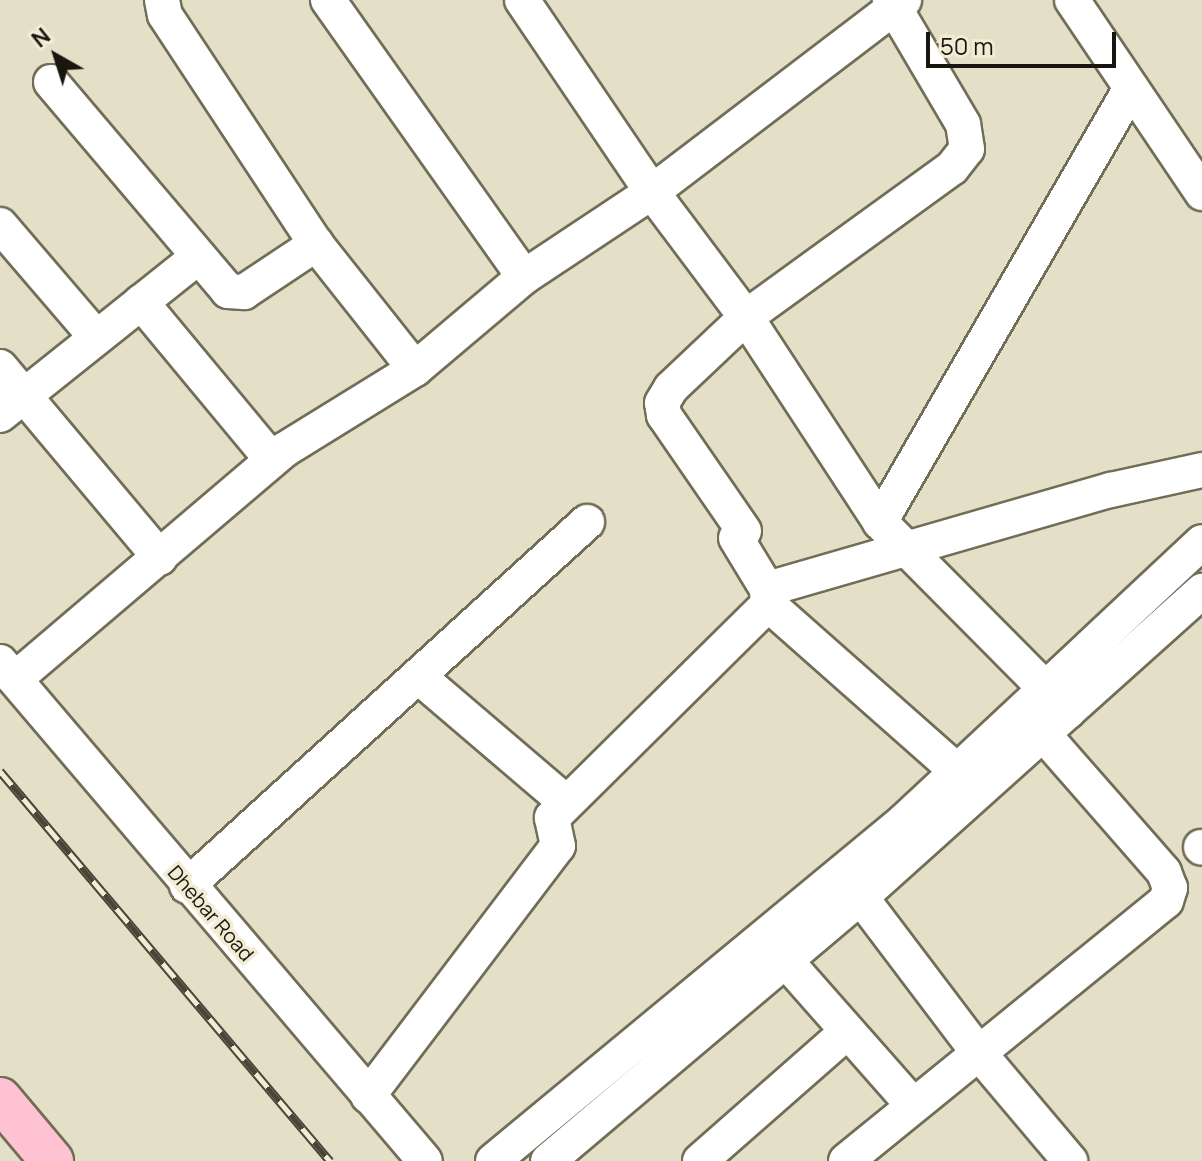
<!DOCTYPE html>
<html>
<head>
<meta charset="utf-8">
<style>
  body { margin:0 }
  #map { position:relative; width:1202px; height:1161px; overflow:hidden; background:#e4dfc7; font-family:Manrope,sans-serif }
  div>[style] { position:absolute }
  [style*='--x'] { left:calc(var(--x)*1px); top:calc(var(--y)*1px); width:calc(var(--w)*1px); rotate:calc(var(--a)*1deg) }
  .roads { filter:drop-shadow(2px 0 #716d57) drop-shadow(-2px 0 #716d57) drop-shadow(0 2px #716d57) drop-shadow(0 -2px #716d57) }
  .minor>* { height:34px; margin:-17px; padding:0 17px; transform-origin:17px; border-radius:17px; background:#fff }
  .major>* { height:42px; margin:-21px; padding:0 21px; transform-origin:21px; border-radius:21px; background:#fec2d3 }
  .rail>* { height:9px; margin-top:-4.5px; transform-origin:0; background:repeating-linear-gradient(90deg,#f1ecd4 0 18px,#484539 0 36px); box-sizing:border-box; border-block:2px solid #484539 }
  span { translate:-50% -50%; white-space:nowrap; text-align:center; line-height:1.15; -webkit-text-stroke:7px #f1ecd4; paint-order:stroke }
  .street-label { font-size:20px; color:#18160e }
  .north { position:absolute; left:16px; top:16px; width:80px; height:80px; -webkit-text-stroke:6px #f1ecd4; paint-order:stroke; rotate:321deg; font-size:22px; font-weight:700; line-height:32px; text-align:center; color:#18160e }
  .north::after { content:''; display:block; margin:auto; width:28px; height:36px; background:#18160e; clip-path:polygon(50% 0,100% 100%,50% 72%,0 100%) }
  .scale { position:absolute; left:926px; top:32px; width:190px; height:36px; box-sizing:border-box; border:4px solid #18160e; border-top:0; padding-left:10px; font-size:24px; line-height:28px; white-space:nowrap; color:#18160e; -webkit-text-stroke:6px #f1ecd4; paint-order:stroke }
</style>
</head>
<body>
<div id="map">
  <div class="roads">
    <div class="minor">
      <i style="--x:162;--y:0;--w:15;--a:79"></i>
      <i style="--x:165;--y:15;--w:274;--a:56.6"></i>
      <i style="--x:316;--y:244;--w:159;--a:51.6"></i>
      <i style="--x:328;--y:0;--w:339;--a:54.7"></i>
      <i style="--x:522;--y:0;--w:232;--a:55.9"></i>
      <i style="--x:652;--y:192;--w:156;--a:53.1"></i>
      <i style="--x:746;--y:317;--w:245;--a:56.8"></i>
      <i style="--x:880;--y:522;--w:267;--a:45.2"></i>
      <i style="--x:1072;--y:0;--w:233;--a:56"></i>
      <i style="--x:51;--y:82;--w:274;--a:49.7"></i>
      <i style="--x:228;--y:291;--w:16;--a:4"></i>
      <i style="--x:244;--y:292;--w:87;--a:-33.7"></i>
      <i style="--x:0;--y:225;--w:148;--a:49.4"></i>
      <i style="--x:141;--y:302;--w:205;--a:50.3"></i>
      <i style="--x:0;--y:367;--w:249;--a:50"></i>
      <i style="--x:0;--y:415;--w:253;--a:-38.6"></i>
      <i style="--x:880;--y:522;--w:501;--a:-59.96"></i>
      <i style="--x:744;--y:531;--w:141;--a:-124.6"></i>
      <i style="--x:664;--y:415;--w:12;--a:-99"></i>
      <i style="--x:662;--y:403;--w:17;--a:-59"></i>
      <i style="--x:671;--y:388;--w:103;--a:-43.4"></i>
      <i style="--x:746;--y:317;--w:254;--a:-35.9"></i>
      <i style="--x:952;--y:168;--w:24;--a:-52"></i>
      <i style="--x:967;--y:149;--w:25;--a:-99"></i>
      <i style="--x:963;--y:124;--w:144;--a:-120.5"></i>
      <i style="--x:736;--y:538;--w:60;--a:58.7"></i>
      <i style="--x:0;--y:662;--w:655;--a:49.58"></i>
      <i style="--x:418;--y:676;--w:182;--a:40.5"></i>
      <i style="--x:15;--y:679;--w:353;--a:-40.4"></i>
      <i style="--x:284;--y:450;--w:154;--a:-31.7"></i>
      <i style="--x:415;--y:369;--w:143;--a:-40.2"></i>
      <i style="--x:524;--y:277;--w:154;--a:-33.6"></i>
      <i style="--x:652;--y:192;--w:317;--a:-37.3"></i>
      <i style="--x:958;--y:772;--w:254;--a:-138.5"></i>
      <i style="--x:768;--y:604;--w:15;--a:-94"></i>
      <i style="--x:767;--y:589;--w:358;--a:-16.1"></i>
      <i style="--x:1111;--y:490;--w:93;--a:-12.4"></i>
      <i style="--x:1201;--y:847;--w:1;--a:45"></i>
      <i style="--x:847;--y:879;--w:217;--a:52.9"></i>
      <i style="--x:978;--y:1052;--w:143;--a:49.8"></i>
      <i style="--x:187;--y:886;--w:541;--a:-42.3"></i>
      <i style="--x:785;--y:960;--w:193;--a:48.6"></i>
      <i style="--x:368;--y:1096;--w:314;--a:-52.8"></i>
      <i style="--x:558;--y:846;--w:29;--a:-102"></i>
      <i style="--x:552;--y:818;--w:304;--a:-44.7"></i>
      <i style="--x:493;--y:1161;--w:533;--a:-39.6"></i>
      <i style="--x:904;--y:821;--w:408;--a:-43.1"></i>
      <i style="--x:548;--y:1161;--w:411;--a:-40.2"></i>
      <i style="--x:862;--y:896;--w:457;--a:-41.9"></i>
      <i style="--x:700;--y:1161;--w:196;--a:-41.3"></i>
      <i style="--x:846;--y:1161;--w:412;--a:-39.1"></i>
      <i style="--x:1166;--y:901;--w:14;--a:-73"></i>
      <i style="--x:1170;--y:888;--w:17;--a:-111"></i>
      <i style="--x:1164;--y:872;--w:205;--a:-131.2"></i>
    </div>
    <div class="major">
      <i style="--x:0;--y:1099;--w:81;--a:50"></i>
    </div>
  </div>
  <div class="rail">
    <i style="--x:0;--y:771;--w:511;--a:49.76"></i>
  </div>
  <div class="street-label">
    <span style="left:211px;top:913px;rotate:49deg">Dhebar Road</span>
  </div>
  <div class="north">N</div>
  <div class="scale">50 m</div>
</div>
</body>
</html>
